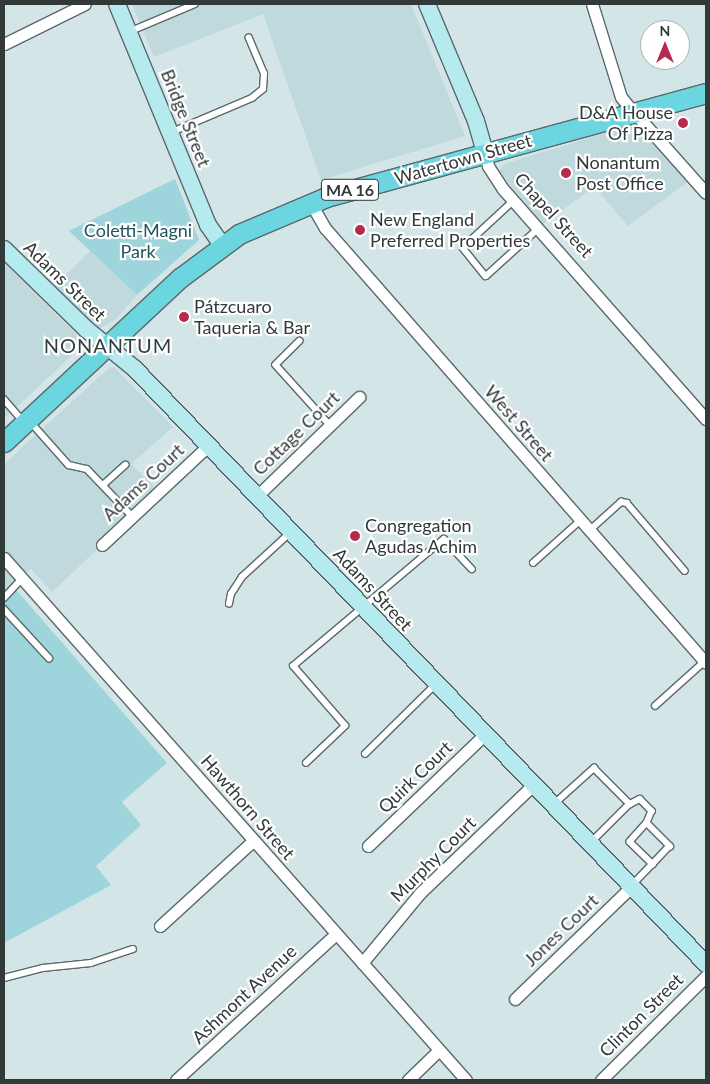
<!DOCTYPE html>
<html>
<head>
<meta charset="utf-8">
<style>
  body { margin:0 }
  #map { position:relative; width:710px; height:1084px; overflow:hidden; background:#d4e5e7; font-family:Lato,sans-serif }
  div>[style] { position:absolute }
  [style*='--x'] { left:calc(var(--x)*1px); top:calc(var(--y)*1px); width:calc(var(--w)*1px); rotate:calc(var(--a)*1deg) }
  .built>* { inset:0; background:#bfd9dc }
  .green>* { inset:0; background:#9ed4db }
  .roads { filter:drop-shadow(1px 0 #5a696b) drop-shadow(-1px 0 #5a696b) drop-shadow(0 1px #5a696b) drop-shadow(0 -1px #5a696b) }
  .lane>* { height:5.5px; margin:-2.75px; padding:0 2.75px; transform-origin:2.75px; border-radius:2.75px; background:#fff }
  .street>* { height:11px; margin:-5.5px; padding:0 5.5px; transform-origin:5.5px; border-radius:5.5px; background:#fff }
  .secondary>* { height:16px; margin:-8px; padding:0 8px; transform-origin:8px; border-radius:8px; background:#b5eaef }
  .primary>* { height:19px; margin:-9.5px; padding:0 9.5px; transform-origin:9.5px; border-radius:9.5px; background:#6bd6e0 }
  .dots>* { width:14px; height:14px; translate:-50% -50%; box-sizing:border-box; border:2px solid #fff; border-radius:50% }
  span { translate:-50% -50%; white-space:nowrap; text-align:center; line-height:1.15; -webkit-text-stroke:4.5px #fff; paint-order:stroke }
  .shield-label span { padding:1px 4px; background:#fff; border:1px solid; border-radius:4px; -webkit-text-stroke-width:0 }
  .shield-label { font-size:16px; color:#323939; font-weight:700 }
  .poi-label { font-size:18px; color:#323939 }
  .right { translate:-100% -50%; text-align:right }
  .left { translate:0 -50%; text-align:left }
  .street-label { font-size:18px; color:#323939 }
  .park-label { font-size:18px; color:#22565d }
  .quarter-label { font-size:20px; color:#313f41; letter-spacing:1px }
  .frame { position:absolute; inset:0; border:5px solid #323939; pointer-events:none }
  .north { position:absolute; left:640px; top:20px; width:50px; height:50px; box-sizing:border-box; background:#fff; border:1px solid #adb0b0; border-radius:50%; rotate:0deg; font-size:14px; font-weight:700; line-height:20px; text-align:center; color:#323939 }
  .north::after { content:''; display:block; margin:auto; width:18px; height:22px; background:#b9284d; clip-path:polygon(50% 0,100% 100%,50% 72%,0 100%) }
</style>
</head>
<body>
<div id="map">
  <div class="built">
    <i style="clip-path:polygon(132px 4px,411px 4px,465px 136px,321px 180px,263px 14px,154px 57px)"></i>
    <i style="clip-path:polygon(638px 123px,689px 181px,628px 226px,594px 187px,543px 224px,499px 172px,504px 164px)"></i>
    <i style="clip-path:polygon(90px 251px,137px 295px,116px 319px,99px 329px,54px 287px)"></i>
    <i style="clip-path:polygon(4px 263px,85px 343px,4px 419px)"></i>
    <i style="clip-path:polygon(110px 367px,115px 368px,173px 427px,131px 464px,159px 491px,52px 592px,31px 569px,4px 590px,4px 464px)"></i>
  </div>
  <div class="green">
    <i style="clip-path:polygon(175px 179px,199px 240px,137px 295px,69px 231px)"></i>
    <i style="clip-path:polygon(11px 584px,167px 763px,122px 802px,141px 825px,96px 866px,111px 885px,4px 943px,4px 590px)"></i>
  </div>
  <div class="roads">
    <div class="lane">
      <i style="--x:131;--y:31;--w:69;--a:-22.9"></i>
      <i style="--x:172;--y:132;--w:87;--a:-23"></i>
      <i style="--x:252;--y:98;--w:14;--a:-39"></i>
      <i style="--x:263;--y:89;--w:15;--a:-86"></i>
      <i style="--x:264;--y:74;--w:39;--a:-113"></i>
      <i style="--x:514;--y:201;--w:69;--a:137.3"></i>
      <i style="--x:463;--y:248;--w:36;--a:51"></i>
      <i style="--x:486;--y:276;--w:72;--a:-42.2"></i>
      <i style="--x:300;--y:341;--w:34;--a:135"></i>
      <i style="--x:276;--y:365;--w:81;--a:48"></i>
      <i style="--x:4;--y:399;--w:29;--a:49"></i>
      <i style="--x:29;--y:420;--w:60;--a:48.4"></i>
      <i style="--x:69;--y:465;--w:18;--a:13"></i>
      <i style="--x:87;--y:469;--w:65;--a:46.2"></i>
      <i style="--x:103;--y:485;--w:30;--a:-42"></i>
      <i style="--x:590;--y:530;--w:42;--a:-42.1"></i>
      <i style="--x:621;--y:502;--w:6;--a:9"></i>
      <i style="--x:627;--y:503;--w:89;--a:49.5"></i>
      <i style="--x:533;--y:563;--w:64;--a:-41.9"></i>
      <i style="--x:4;--y:598;--w:26;--a:-47"></i>
      <i style="--x:229;--y:604;--w:10;--a:-79"></i>
      <i style="--x:231;--y:594;--w:20;--a:-57"></i>
      <i style="--x:242;--y:577;--w:65;--a:-42.5"></i>
      <i style="--x:4;--y:609;--w:67;--a:47.4"></i>
      <i style="--x:655;--y:706;--w:67;--a:-42"></i>
      <i style="--x:365;--y:754;--w:100;--a:-44.6"></i>
      <i style="--x:306;--y:763;--w:54;--a:-43.5"></i>
      <i style="--x:345;--y:726;--w:79;--a:-130.9"></i>
      <i style="--x:293;--y:666;--w:197;--a:-40.1"></i>
      <i style="--x:444;--y:539;--w:41;--a:47"></i>
      <i style="--x:554;--y:804;--w:54;--a:-42"></i>
      <i style="--x:594;--y:768;--w:51;--a:45"></i>
      <i style="--x:630;--y:804;--w:54;--a:135"></i>
      <i style="--x:630;--y:804;--w:11;--a:-27"></i>
      <i style="--x:640;--y:799;--w:17;--a:45"></i>
      <i style="--x:652;--y:811;--w:13;--a:113"></i>
      <i style="--x:647;--y:823;--w:25;--a:132"></i>
      <i style="--x:630;--y:842;--w:32;--a:44"></i>
      <i style="--x:653;--y:864;--w:29;--a:134"></i>
      <i style="--x:647;--y:823;--w:33;--a:45"></i>
      <i style="--x:670;--y:846;--w:25;--a:133"></i>
      <i style="--x:4;--y:978;--w:40;--a:-14.4"></i>
      <i style="--x:43;--y:968;--w:48;--a:-5.9"></i>
      <i style="--x:91;--y:963;--w:44;--a:-18.4"></i>
    </div>
    <div class="street">
      <i style="--x:592;--y:4;--w:97;--a:72.7"></i>
      <i style="--x:621;--y:97;--w:19;--a:51"></i>
      <i style="--x:4;--y:44;--w:90;--a:-26.3"></i>
      <i style="--x:634;--y:112;--w:108;--a:48.4"></i>
      <i style="--x:485;--y:152;--w:14;--a:78"></i>
      <i style="--x:488;--y:166;--w:27;--a:57"></i>
      <i style="--x:503;--y:189;--w:307;--a:48.6"></i>
      <i style="--x:310;--y:202;--w:30;--a:60"></i>
      <i style="--x:325;--y:228;--w:578;--a:48.79"></i>
      <i style="--x:258;--y:495;--w:141;--a:-44.1"></i>
      <i style="--x:102;--y:545;--w:146;--a:-43.1"></i>
      <i style="--x:4;--y:558;--w:697;--a:48.49"></i>
      <i style="--x:368;--y:846;--w:162;--a:-43.7"></i>
      <i style="--x:160;--y:926;--w:127;--a:-42.5"></i>
      <i style="--x:362;--y:963;--w:91;--a:-50.4"></i>
      <i style="--x:420;--y:893;--w:158;--a:-43.7"></i>
      <i style="--x:515;--y:999;--w:163;--a:-44"></i>
      <i style="--x:176;--y:1080;--w:217;--a:-42.4"></i>
      <i style="--x:408;--y:1080;--w:43;--a:-44.1"></i>
      <i style="--x:601;--y:1080;--w:148;--a:-44.7"></i>
    </div>
    <div class="secondary">
      <i style="--x:117;--y:4;--w:239;--a:67.6"></i>
      <i style="--x:208;--y:225;--w:24;--a:55"></i>
      <i style="--x:427;--y:4;--w:127;--a:67.3"></i>
      <i style="--x:476;--y:121;--w:32;--a:74"></i>
      <i style="--x:4;--y:249;--w:115;--a:44.3"></i>
      <i style="--x:86;--y:329;--w:63;--a:39.2"></i>
      <i style="--x:135;--y:369;--w:825;--a:46.18"></i>
    </div>
    <div class="primary">
      <i style="--x:4;--y:442;--w:241;--a:-43"></i>
      <i style="--x:180;--y:278;--w:74;--a:-36.7"></i>
      <i style="--x:239;--y:234;--w:95;--a:-23"></i>
      <i style="--x:326;--y:197;--w:394;--a:-15.3"></i>
    </div>
  </div>
  <div class="dots">
    <i style="left:683px;top:123px;background:#b9284d"></i>
    <i style="left:566px;top:173px;background:#b9284d"></i>
    <i style="left:360px;top:230px;background:#b9284d"></i>
    <i style="left:184px;top:317px;background:#b9284d"></i>
    <i style="left:355px;top:536px;background:#b9284d"></i>
  </div>
  <div class="shield-label">
    <span style="left:350px;top:190px">MA 16</span>
  </div>
  <div class="poi-label">
    <span class="right" style="left:673px;top:123px">D&amp;A House<br>Of Pizza</span>
    <span class="left" style="left:576px;top:173px">Nonantum<br>Post Office</span>
    <span class="left" style="left:370px;top:230px">New England<br>Preferred Properties</span>
    <span class="left" style="left:194px;top:317px">Pátzcuaro<br>Taqueria &amp; Bar</span>
    <span class="left" style="left:365px;top:536px">Congregation<br>Agudas Achim</span>
  </div>
  <div class="street-label">
    <span style="left:186px;top:118px;rotate:68deg">Bridge Street</span>
    <span style="left:463px;top:159px;rotate:-16deg">Watertown Street</span>
    <span style="left:554px;top:215px;rotate:48deg">Chapel Street</span>
    <span style="left:65px;top:281px;rotate:44deg">Adams Street</span>
    <span style="left:519px;top:423px;rotate:49deg">West Street</span>
    <span style="left:296px;top:433px;rotate:-44deg">Cottage Court</span>
    <span style="left:143px;top:482px;rotate:-43deg">Adams Court</span>
    <span style="left:373px;top:589px;rotate:47deg">Adams Street</span>
    <span style="left:415px;top:777px;rotate:-44deg">Quirk Court</span>
    <span style="left:248px;top:807px;rotate:49deg">Hawthorn Street</span>
    <span style="left:433px;top:859px;rotate:-45deg">Murphy Court</span>
    <span style="left:561px;top:930px;rotate:-44deg">Jones Court</span>
    <span style="left:244px;top:994px;rotate:-43deg">Ashmont Avenue</span>
    <span style="left:641px;top:1015px;rotate:-45deg">Clinton Street</span>
  </div>
  <div class="park-label">
    <span style="left:138px;top:241px">Coletti-Magni<br>Park</span>
  </div>
  <div class="quarter-label">
    <span style="left:108px;top:345px">NONANTUM</span>
  </div>
  <div class="frame"></div>
  <div class="north">N</div>
</div>
</body>
</html>
